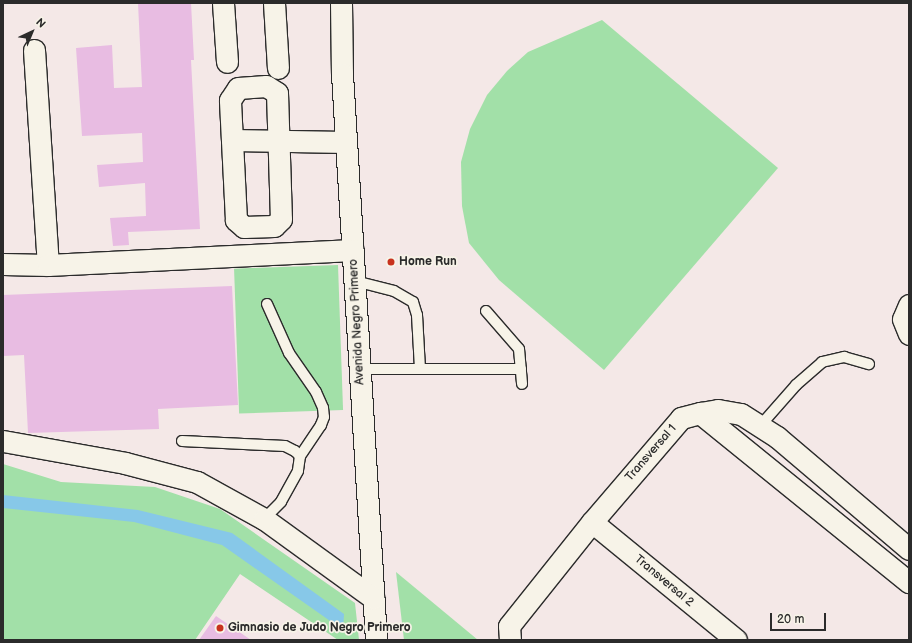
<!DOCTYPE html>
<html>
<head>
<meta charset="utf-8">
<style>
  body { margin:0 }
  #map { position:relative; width:912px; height:643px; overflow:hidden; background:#f4e8e7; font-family:"Balsamiq Sans",sans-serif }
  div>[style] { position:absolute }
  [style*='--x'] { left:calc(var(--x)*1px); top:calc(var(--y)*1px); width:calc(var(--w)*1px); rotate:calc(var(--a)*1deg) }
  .green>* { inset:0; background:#a2e0a8; transform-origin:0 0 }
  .water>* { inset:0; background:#87c8e8 }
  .building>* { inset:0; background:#e8bce2 }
  .roads { filter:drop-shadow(1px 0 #2b2b2b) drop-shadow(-1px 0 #2b2b2b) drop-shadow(0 1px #2b2b2b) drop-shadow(0 -1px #2b2b2b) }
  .service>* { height:10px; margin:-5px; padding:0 5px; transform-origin:5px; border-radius:5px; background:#f7f3e8 }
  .minor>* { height:21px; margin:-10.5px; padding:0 10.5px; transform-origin:10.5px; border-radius:10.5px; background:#f7f3e8 }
  .dots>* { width:11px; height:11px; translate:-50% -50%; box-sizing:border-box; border:2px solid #f7f3e8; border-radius:50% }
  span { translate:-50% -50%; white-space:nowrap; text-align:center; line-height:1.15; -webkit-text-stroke:3.5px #f7f3e8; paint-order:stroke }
  .poi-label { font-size:12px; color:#2b2b2b; font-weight:700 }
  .left { translate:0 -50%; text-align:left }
  .street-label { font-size:12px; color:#2b2b2b }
  .frame { position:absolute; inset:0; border:4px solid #2b2b2b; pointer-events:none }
  .north { position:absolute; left:12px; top:12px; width:40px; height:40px; -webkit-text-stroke:3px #f7f3e8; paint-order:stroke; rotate:44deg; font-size:11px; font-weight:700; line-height:16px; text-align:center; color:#2b2b2b }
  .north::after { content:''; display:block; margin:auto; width:14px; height:18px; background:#2b2b2b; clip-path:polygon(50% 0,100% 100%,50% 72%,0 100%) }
  .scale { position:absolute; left:770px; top:613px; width:56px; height:18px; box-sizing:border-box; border:2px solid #2b2b2b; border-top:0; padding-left:5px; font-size:12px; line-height:14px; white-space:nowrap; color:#2b2b2b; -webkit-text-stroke:3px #f7f3e8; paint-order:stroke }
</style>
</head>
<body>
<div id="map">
  <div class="green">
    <i style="clip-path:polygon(602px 20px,778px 168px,604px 370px,499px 280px,469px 243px,462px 206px,461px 162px,470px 129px,487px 95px,507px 71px,528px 52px)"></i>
    <i style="left:338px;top:265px;width:145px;height:104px;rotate:88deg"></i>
    <i style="clip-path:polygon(3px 464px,61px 482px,155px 487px,220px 509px,355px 603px,359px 640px,338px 640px,240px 574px,195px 640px,3px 640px)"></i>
    <i style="clip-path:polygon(396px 572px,478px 640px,404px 640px)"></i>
  </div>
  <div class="water">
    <i style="clip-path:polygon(3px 495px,138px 510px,232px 533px,344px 614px,343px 630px,222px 545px,134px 522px,3px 508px)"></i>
  </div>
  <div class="building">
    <i style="clip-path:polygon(138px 3px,191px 3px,194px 60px,191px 60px,200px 229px,128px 232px,129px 245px,113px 246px,110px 218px,146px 216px,145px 183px,99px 187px,97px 165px,143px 162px,142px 133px,82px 136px,76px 48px,112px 45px,114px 88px,142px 87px)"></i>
    <i style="clip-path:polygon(232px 286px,238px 405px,158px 409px,159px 429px,28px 433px,24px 355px,3px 356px,3px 295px)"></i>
    <i style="clip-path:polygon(216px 616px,251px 640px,199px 640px)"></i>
  </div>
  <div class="roads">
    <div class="service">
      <i style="--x:355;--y:281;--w:40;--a:14.4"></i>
      <i style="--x:394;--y:291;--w:22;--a:30"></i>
      <i style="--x:413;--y:302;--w:14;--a:73"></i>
      <i style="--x:417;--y:315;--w:54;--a:86.8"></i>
      <i style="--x:267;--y:304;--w:54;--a:65.8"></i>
      <i style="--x:289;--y:353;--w:47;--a:55.3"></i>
      <i style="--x:316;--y:392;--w:17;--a:66"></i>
      <i style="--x:323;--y:408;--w:9;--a:84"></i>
      <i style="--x:324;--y:417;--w:9;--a:111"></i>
      <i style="--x:321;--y:425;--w:37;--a:124"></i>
      <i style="--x:486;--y:311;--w:50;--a:49"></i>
      <i style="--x:519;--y:349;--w:35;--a:85"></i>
      <i style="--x:360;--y:369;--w:161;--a:0"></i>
      <i style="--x:760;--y:426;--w:55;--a:-48.7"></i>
      <i style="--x:796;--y:385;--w:35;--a:-41"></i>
      <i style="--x:822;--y:362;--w:23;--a:-13"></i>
      <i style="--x:844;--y:357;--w:26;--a:16"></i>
      <i style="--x:182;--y:441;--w:103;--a:2.8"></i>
      <i style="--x:285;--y:446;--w:11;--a:27"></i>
      <i style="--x:295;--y:451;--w:7;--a:45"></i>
      <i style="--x:300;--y:456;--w:15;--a:98"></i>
      <i style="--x:298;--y:471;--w:35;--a:119"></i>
      <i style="--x:281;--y:502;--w:24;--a:135"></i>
    </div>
    <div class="minor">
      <i style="--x:223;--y:3;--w:59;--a:86.1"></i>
      <i style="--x:274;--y:3;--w:65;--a:86.5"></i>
      <i style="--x:341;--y:3;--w:71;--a:89.2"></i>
      <i style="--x:342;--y:74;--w:567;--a:86.56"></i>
      <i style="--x:34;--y:50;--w:215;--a:86.3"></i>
      <i style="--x:266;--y:86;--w:13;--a:32"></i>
      <i style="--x:277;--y:93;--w:126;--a:88.2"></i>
      <i style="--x:281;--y:219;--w:10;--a:135"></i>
      <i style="--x:274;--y:226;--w:30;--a:178"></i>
      <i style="--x:244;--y:227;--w:11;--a:-139"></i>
      <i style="--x:236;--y:220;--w:120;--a:-92.9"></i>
      <i style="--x:230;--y:100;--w:14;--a:-56"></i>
      <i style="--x:238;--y:88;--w:28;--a:-4"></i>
      <i style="--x:232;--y:140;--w:114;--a:1"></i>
      <i style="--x:3;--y:264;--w:45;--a:1.3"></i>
      <i style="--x:48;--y:265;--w:305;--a:-2.8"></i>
      <i style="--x:909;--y:305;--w:15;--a:113"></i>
      <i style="--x:903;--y:319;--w:16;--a:68"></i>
      <i style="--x:700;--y:413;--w:18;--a:-9"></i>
      <i style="--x:718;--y:410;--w:23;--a:10"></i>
      <i style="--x:741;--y:414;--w:43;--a:32.6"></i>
      <i style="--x:777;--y:437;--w:173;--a:40.3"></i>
      <i style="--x:3;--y:441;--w:124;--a:10.2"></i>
      <i style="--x:125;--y:463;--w:74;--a:14.8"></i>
      <i style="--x:197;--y:482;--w:77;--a:28.9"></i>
      <i style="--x:264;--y:519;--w:135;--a:35.9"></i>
      <i style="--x:592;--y:522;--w:186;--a:39.3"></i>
      <i style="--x:510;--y:640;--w:14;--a:-94"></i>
      <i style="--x:509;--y:626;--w:133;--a:-51.4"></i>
      <i style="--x:592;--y:522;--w:137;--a:-49.4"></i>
      <i style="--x:681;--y:418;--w:20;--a:-15"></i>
      <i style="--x:700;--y:413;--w:269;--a:39"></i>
    </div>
  </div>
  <div class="dots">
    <i style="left:391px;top:262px;background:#c8321e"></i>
    <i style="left:220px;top:628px;background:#c8321e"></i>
  </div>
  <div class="poi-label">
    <span class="left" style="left:399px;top:262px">Home Run</span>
    <span class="left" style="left:228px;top:628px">Gimnasio de Judo Negro Primero</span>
  </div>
  <div class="street-label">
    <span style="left:357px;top:322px;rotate:-93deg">Avenida Negro Primero</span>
    <span style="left:651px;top:453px;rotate:-49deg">Transversal 1</span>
    <span style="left:664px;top:581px;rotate:40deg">Transversal 2</span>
  </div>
  <div class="frame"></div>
  <div class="north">N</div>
  <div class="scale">20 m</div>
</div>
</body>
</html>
